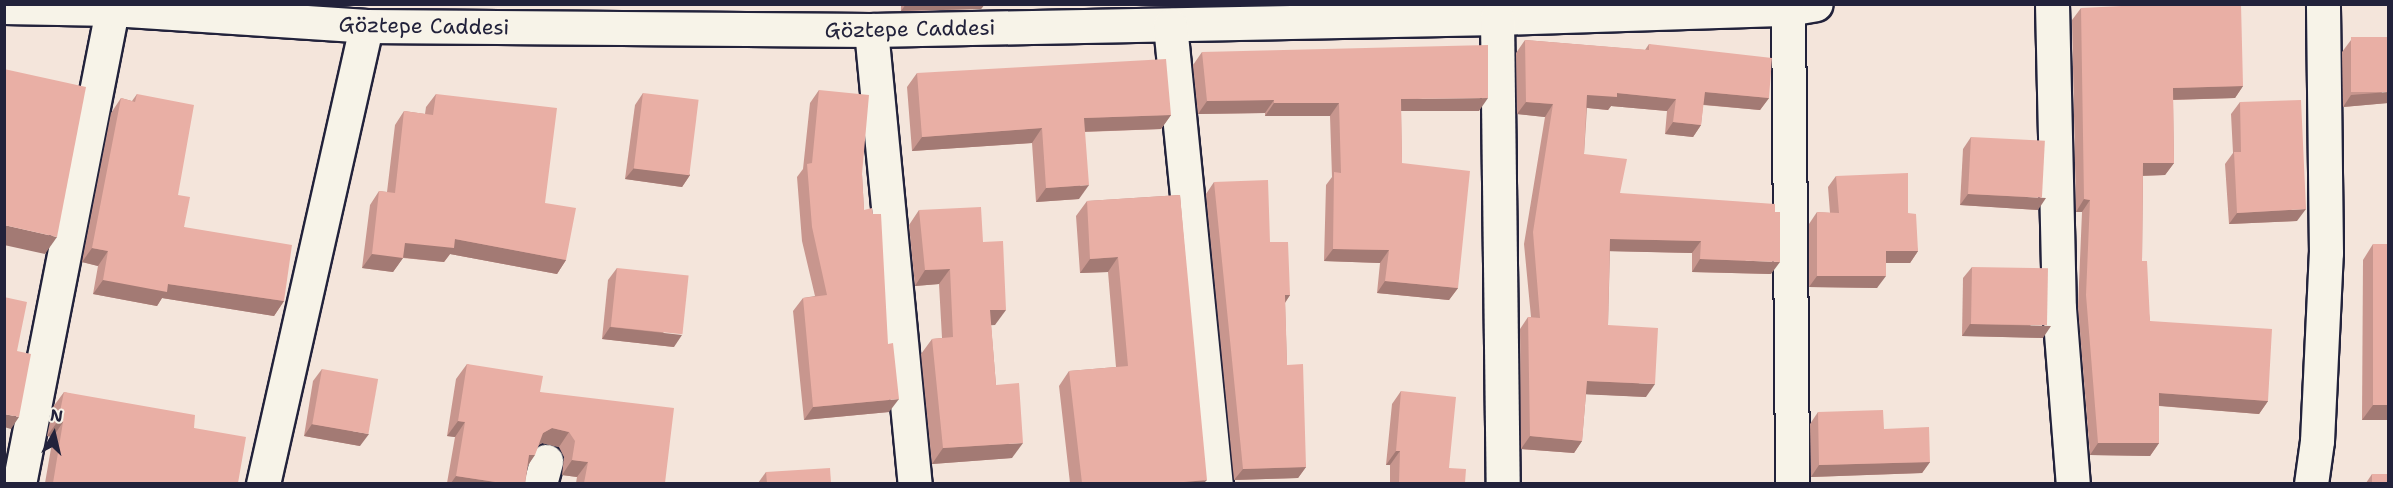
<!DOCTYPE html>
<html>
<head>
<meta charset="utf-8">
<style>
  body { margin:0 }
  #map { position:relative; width:2393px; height:488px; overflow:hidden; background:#f4e5db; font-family:"Shantell Sans",sans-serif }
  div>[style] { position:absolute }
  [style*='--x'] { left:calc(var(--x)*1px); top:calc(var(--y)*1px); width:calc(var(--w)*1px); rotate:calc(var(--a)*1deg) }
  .roads { filter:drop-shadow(2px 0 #22223b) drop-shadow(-2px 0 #22223b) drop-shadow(0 2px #22223b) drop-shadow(0 -2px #22223b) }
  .minor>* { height:33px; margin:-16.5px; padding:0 16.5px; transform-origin:16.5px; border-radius:16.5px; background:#f7f3e8 }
  .wall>* { inset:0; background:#c8968e }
  .shaded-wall>* { inset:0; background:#a37a74 }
  .building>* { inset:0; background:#e9afa5; transform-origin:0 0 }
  span { translate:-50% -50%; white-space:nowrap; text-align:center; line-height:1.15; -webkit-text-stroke:6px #f7f3e8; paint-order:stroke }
  .street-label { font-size:21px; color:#22223b }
  .frame { position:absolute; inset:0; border:6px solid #22223b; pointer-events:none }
  .north { position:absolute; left:24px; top:404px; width:60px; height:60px; -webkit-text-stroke:4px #f7f3e8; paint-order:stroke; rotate:8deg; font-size:16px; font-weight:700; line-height:24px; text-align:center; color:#22223b }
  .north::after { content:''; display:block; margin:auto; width:21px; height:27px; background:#22223b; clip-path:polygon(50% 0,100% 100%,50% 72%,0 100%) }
</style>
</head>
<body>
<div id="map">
  <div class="roads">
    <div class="minor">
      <i style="--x:2052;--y:4;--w:304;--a:88.7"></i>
      <i style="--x:2059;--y:308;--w:177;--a:85.5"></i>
      <i style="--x:4;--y:7;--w:108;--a:1.1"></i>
      <i style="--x:112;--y:9;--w:255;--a:3.8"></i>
      <i style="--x:366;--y:26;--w:505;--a:0.45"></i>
      <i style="--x:871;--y:30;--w:626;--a:-1.1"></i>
      <i style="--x:1497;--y:18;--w:291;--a:-1.8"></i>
      <i style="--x:1788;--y:9;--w:28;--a:-10"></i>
      <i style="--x:1788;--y:9;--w:475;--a:89.5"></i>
      <i style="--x:1497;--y:18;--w:466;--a:89.3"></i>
      <i style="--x:1170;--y:25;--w:461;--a:84.3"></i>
      <i style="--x:871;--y:30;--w:456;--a:84.5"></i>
      <i style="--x:19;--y:484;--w:484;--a:-78.9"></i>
      <i style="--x:112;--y:9;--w:20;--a:-15"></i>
      <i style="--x:263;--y:484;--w:469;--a:-77.3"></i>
      <i style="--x:540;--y:484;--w:24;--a:-75"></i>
      <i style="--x:2311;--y:484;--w:43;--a:-82.1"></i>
      <i style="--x:2317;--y:441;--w:188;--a:-87.3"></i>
      <i style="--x:2326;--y:253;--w:249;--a:-90.7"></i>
    </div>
  </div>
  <div class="wall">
    <i style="clip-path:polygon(901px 4px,985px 4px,981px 9px,901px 11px)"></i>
    <i style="clip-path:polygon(2081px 8px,2243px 86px,2235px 98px,2173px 100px,2174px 163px,2165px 175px,2143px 176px,2142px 261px,2150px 321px,2268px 401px,2259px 414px,2159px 406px,2159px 443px,2150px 456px,2090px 455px,2078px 307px,2082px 212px,2076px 212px,2072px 20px)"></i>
    <i style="clip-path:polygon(1525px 40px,1645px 50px,1649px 44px,1769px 98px,1760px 110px,1703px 105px,1701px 125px,1693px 137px,1665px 134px,1667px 111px,1611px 106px,1608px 110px,1587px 108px,1584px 154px,1620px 193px,1771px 274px,1692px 272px,1692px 253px,1610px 251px,1608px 325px,1646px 397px,1586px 394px,1582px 441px,1574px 453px,1521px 449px,1520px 329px,1528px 317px,1531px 317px,1524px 244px,1545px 117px,1517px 114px,1516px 53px)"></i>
    <i style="clip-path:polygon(2351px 40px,2388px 103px,2343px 107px,2342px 52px)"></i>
    <i style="clip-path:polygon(1202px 52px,1479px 111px,1401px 111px,1402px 163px,1458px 288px,1449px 300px,1377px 293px,1380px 263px,1324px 261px,1326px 185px,1332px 177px,1330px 116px,1265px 116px,1265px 113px,1198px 114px,1193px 65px)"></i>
    <i style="clip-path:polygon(917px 73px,1171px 115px,1161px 129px,1085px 132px,1079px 199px,1036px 202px,1032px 143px,912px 151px,907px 87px)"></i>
    <i style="clip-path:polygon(819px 90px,862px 174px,864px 210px,889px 412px,804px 420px,793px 311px,803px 298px,815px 296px,802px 241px,797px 177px,803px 169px,810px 103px)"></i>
    <i style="clip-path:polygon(643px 93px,690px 175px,682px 187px,625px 179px,635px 105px)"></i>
    <i style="clip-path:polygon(137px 94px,178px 195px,184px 227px,284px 301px,274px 316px,162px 298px,157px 306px,93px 294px,98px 266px,82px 262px,111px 113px,121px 98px,132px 101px)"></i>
    <i style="clip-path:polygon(436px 94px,545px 203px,566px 260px,557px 274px,450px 254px,444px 262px,403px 258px,393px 272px,362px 268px,370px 205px,379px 191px,387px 192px,395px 125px,404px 111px,425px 114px,426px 107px)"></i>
    <i style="clip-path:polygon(2240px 102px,2297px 221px,2229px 224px,2225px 164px,2233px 153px,2231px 114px)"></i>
    <i style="clip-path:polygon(1971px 137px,2038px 210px,1960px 205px,1963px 149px)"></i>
    <i style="clip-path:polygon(1836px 176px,1908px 213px,1918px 251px,1910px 263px,1886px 263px,1877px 288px,1809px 287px,1809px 224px,1817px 212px,1830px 213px,1828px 187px)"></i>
    <i style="clip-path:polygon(1214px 182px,1270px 242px,1290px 295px,1285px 303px,1287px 365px,1306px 467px,1298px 478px,1234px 480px,1206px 194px)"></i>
    <i style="clip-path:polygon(1180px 195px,1204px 483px,1070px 483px,1059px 386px,1069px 371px,1116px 367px,1108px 272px,1080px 273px,1076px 216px,1087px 201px)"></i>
    <i style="clip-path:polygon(919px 210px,983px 242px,995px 325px,991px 325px,996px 385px,1012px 458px,932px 464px,921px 354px,932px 339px,942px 338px,939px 284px,915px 286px,909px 225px)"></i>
    <i style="clip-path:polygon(2373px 244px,2388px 420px,2362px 420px,2363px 260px)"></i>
    <i style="clip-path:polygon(1972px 267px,2043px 338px,1962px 336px,1963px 278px)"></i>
    <i style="clip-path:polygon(617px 268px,674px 347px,602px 339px,608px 280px)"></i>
    <i style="clip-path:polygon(467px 364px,540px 392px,665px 483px,576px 483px,577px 477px,562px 475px,564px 457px,559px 447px,542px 443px,539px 445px,528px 466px,525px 483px,447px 483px,455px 437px,447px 436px,456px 379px)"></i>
    <i style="clip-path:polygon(322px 369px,360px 446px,304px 436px,313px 381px)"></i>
    <i style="clip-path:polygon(1401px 391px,1449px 468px,1465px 483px,1390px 483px,1390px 465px,1386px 465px,1392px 404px)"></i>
    <i style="clip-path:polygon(64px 392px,194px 428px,238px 483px,45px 483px,53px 437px,47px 436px,53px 407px)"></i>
    <i style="clip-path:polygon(1818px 412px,1884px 429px,1930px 462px,1922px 473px,1811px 477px,1810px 424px)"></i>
    <i style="clip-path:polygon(766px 472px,831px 483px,758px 483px)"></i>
    <i style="clip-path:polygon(2372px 474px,2388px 483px,2366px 483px)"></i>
  </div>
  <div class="shaded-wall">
    <i style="clip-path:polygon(906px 4px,985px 4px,981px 9px,901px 11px)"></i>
    <i style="clip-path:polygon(2243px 86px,2235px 98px,2164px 100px,2173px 88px)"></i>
    <i style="clip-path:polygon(1705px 92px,1769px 98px,1760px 110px,1696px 104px)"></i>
    <i style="clip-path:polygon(2388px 92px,2388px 103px,2343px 107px,2351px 95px)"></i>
    <i style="clip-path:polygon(1617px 93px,1676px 99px,1667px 111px,1611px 106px,1608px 110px,1579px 107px,1587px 95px)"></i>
    <i style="clip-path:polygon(1488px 98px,1479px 111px,1392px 111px,1401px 99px)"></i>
    <i style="clip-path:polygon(1274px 100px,1265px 113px,1198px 114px,1207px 101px)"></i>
    <i style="clip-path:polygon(1526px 102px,1553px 104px,1545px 117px,1517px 114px)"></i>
    <i style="clip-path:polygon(1274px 103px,1339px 103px,1330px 116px,1265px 116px)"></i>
    <i style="clip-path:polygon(1171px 115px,1161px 129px,1074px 132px,1084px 118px)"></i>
    <i style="clip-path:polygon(1673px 122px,1701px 125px,1693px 137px,1665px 134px)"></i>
    <i style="clip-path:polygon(1042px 128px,1032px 143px,912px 151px,922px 137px)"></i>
    <i style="clip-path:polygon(2143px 163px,2174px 163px,2165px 175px,2134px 176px)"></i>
    <i style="clip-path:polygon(634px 168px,690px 175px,682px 187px,625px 179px)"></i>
    <i style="clip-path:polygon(1089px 185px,1079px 199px,1036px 202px,1046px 188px)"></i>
    <i style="clip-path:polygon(1968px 194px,2046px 198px,2038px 210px,1960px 205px)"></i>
    <i style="clip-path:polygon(2084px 199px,2090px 200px,2082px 212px,2076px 212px)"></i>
    <i style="clip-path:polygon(2306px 209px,2297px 221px,2229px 224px,2237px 213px)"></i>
    <i style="clip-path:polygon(4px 225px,57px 237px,45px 254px,4px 245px)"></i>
    <i style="clip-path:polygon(455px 239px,566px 260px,557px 274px,450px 254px,444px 262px,398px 257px,403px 258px,393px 272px,362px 268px,372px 254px,405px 243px)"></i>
    <i style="clip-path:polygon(1610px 239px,1701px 241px,1692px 253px,1602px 251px)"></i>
    <i style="clip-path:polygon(92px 248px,108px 251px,98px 266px,82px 262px)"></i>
    <i style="clip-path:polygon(1333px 249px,1389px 250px,1380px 263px,1324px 261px)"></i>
    <i style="clip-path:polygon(1886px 251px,1918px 251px,1910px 263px,1878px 263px)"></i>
    <i style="clip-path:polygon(1118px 257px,1108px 272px,1080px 273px,1090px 259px)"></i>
    <i style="clip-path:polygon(1700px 259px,1780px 262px,1771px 274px,1692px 272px)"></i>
    <i style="clip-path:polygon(950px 269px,939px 284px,915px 286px,925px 270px)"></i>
    <i style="clip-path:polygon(1817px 276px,1886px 276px,1877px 288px,1809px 287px)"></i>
    <i style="clip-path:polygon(103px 280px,168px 284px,284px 301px,274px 316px,162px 298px,157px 306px,93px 294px)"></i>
    <i style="clip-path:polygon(1385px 281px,1458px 288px,1449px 300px,1377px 293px)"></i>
    <i style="clip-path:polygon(1285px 295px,1290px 295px,1282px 307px)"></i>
    <i style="clip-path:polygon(990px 310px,1006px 310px,995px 325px,979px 326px)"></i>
    <i style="clip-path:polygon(1970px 324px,2051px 326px,2043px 338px,1962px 336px)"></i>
    <i style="clip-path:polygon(610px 327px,682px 335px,674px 347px,602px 339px)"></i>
    <i style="clip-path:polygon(1587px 381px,1655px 384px,1646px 397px,1579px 394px)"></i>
    <i style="clip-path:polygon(2159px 393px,2268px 401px,2259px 414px,2150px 405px)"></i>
    <i style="clip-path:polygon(899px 399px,889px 412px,804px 420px,813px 407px)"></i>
    <i style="clip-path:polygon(2373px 405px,2388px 405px,2388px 420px,2362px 420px)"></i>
    <i style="clip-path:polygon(4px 414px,19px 417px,11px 429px,4px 427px)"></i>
    <i style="clip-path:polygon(58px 421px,63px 422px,53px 437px,47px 436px)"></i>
    <i style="clip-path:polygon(458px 421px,465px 422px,455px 437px,447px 436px)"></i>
    <i style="clip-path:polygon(312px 424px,369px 434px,360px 446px,304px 436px)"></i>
    <i style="clip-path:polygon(552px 428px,569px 432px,559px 447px,542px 443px,532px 448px,543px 433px)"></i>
    <i style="clip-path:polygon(1530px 436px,1582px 441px,1574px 453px,1521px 449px)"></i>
    <i style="clip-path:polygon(1023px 443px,1012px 458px,932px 464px,943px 448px)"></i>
    <i style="clip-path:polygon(2098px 443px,2159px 443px,2150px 456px,2090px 455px)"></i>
    <i style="clip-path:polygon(1396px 451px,1400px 451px,1390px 465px,1386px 465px)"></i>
    <i style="clip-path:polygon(529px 455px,535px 455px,524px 471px)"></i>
    <i style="clip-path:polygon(572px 460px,588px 462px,577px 477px,562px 475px)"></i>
    <i style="clip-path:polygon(1930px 462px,1922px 473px,1811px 477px,1819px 465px)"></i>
    <i style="clip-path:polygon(1306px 467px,1298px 478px,1234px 480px,1243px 469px)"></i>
    <i style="clip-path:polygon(456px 476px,502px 483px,451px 483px)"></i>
    <i style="clip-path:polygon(1207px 480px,1204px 483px,1172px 483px)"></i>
  </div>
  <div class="building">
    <i style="clip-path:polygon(2162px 4px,2241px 4px,2243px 86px,2173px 88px,2174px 163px,2143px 163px,2142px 261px,2147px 261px,2150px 321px,2272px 329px,2268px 401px,2159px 393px,2159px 443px,2098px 443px,2086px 295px,2090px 200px,2084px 199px,2081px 8px)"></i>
    <i style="left:2388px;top:37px;width:55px;height:37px;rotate:90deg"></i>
    <i style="clip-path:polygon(1525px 40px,1649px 50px,1649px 44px,1772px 58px,1769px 98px,1705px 92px,1701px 125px,1673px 122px,1676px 99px,1617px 93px,1617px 97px,1587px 95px,1584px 154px,1627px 159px,1620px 193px,1775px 204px,1775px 212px,1780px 212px,1780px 262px,1700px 259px,1701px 241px,1610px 239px,1608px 325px,1658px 328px,1655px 384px,1587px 381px,1582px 441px,1530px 436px,1528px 317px,1540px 318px,1533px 232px,1553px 104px,1526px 102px)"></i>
    <i style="clip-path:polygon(1488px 45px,1488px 98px,1401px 99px,1402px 163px,1470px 171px,1458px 288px,1385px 281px,1389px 250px,1333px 249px,1334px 172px,1341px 173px,1339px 103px,1274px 103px,1274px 100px,1207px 101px,1202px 52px)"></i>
    <i style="clip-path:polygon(1166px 59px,1171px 115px,1084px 118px,1089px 185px,1046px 188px,1042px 128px,922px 137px,917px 73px)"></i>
    <i style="clip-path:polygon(4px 69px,86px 87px,57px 237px,4px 225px)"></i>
    <i style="clip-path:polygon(819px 90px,869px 95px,862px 174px,864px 210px,872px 208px,873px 214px,881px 214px,888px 344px,893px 343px,899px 399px,813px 407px,803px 298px,827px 295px,812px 227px,807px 164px,812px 163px)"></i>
    <i style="left:643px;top:93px;width:56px;height:76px;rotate:7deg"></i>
    <i style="clip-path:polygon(137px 94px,194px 105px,178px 195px,190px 197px,184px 227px,292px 245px,284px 301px,168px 284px,167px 292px,103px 280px,108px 251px,92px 248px,121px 98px,135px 102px)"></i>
    <i style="clip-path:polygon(436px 94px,557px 108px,545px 203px,576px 208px,566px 260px,455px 239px,454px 248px,405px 243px,403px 258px,372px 254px,379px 191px,395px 193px,404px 111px,433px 115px)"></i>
    <i style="clip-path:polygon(2301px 100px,2306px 209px,2237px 213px,2234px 152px,2241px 152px,2240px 102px)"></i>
    <i style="left:1971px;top:137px;width:74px;height:57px;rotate:3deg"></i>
    <i style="clip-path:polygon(1908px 173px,1908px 213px,1916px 214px,1918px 251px,1886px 251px,1886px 276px,1817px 276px,1817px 212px,1839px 213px,1836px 176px)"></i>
    <i style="clip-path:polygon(1268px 180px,1270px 242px,1288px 242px,1290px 295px,1285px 295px,1287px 365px,1303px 364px,1306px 467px,1243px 469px,1214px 182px)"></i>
    <i style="clip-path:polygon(1180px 195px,1207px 480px,1172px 483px,1082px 483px,1069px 371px,1128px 366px,1118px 257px,1090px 259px,1087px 201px)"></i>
    <i style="clip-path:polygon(981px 207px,983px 242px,1003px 241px,1006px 310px,990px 310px,996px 385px,1019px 383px,1023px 443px,943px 448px,932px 339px,953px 337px,950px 269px,925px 270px,919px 210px)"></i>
    <i style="left:2373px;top:244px;width:15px;height:161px"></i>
    <i style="left:1972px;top:267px;width:76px;height:57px;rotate:1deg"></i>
    <i style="left:617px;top:268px;width:72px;height:59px;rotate:6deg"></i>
    <i style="clip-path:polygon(4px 297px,27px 302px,17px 351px,31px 354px,19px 417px,4px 414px)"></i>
    <i style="clip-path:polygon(467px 364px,543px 376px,540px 392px,674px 408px,665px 483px,584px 483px,588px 462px,572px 460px,575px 441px,569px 432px,552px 428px,543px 433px,535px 455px,529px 455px,525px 483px,502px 483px,456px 476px,465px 422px,458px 421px)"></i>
    <i style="left:322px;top:369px;width:57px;height:56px;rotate:10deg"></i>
    <i style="clip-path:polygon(1401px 391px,1456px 397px,1449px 468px,1466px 469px,1465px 483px,1399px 483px,1400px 451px,1396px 451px)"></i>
    <i style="clip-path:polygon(64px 392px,195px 415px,194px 428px,246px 437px,238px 483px,53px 483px,63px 422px,58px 421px)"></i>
    <i style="clip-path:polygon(1883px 410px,1884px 429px,1929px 427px,1930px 462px,1819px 465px,1818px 412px)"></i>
    <i style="clip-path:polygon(830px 468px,831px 483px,767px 483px,766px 472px)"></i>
    <i style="left:2372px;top:474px;width:16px;height:9px"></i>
  </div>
  <div class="street-label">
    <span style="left:424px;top:26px;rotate:1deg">Göztepe Caddesi</span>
    <span style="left:910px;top:29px;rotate:-1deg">Göztepe Caddesi</span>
  </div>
  <div class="frame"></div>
  <div class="north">N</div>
</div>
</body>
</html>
